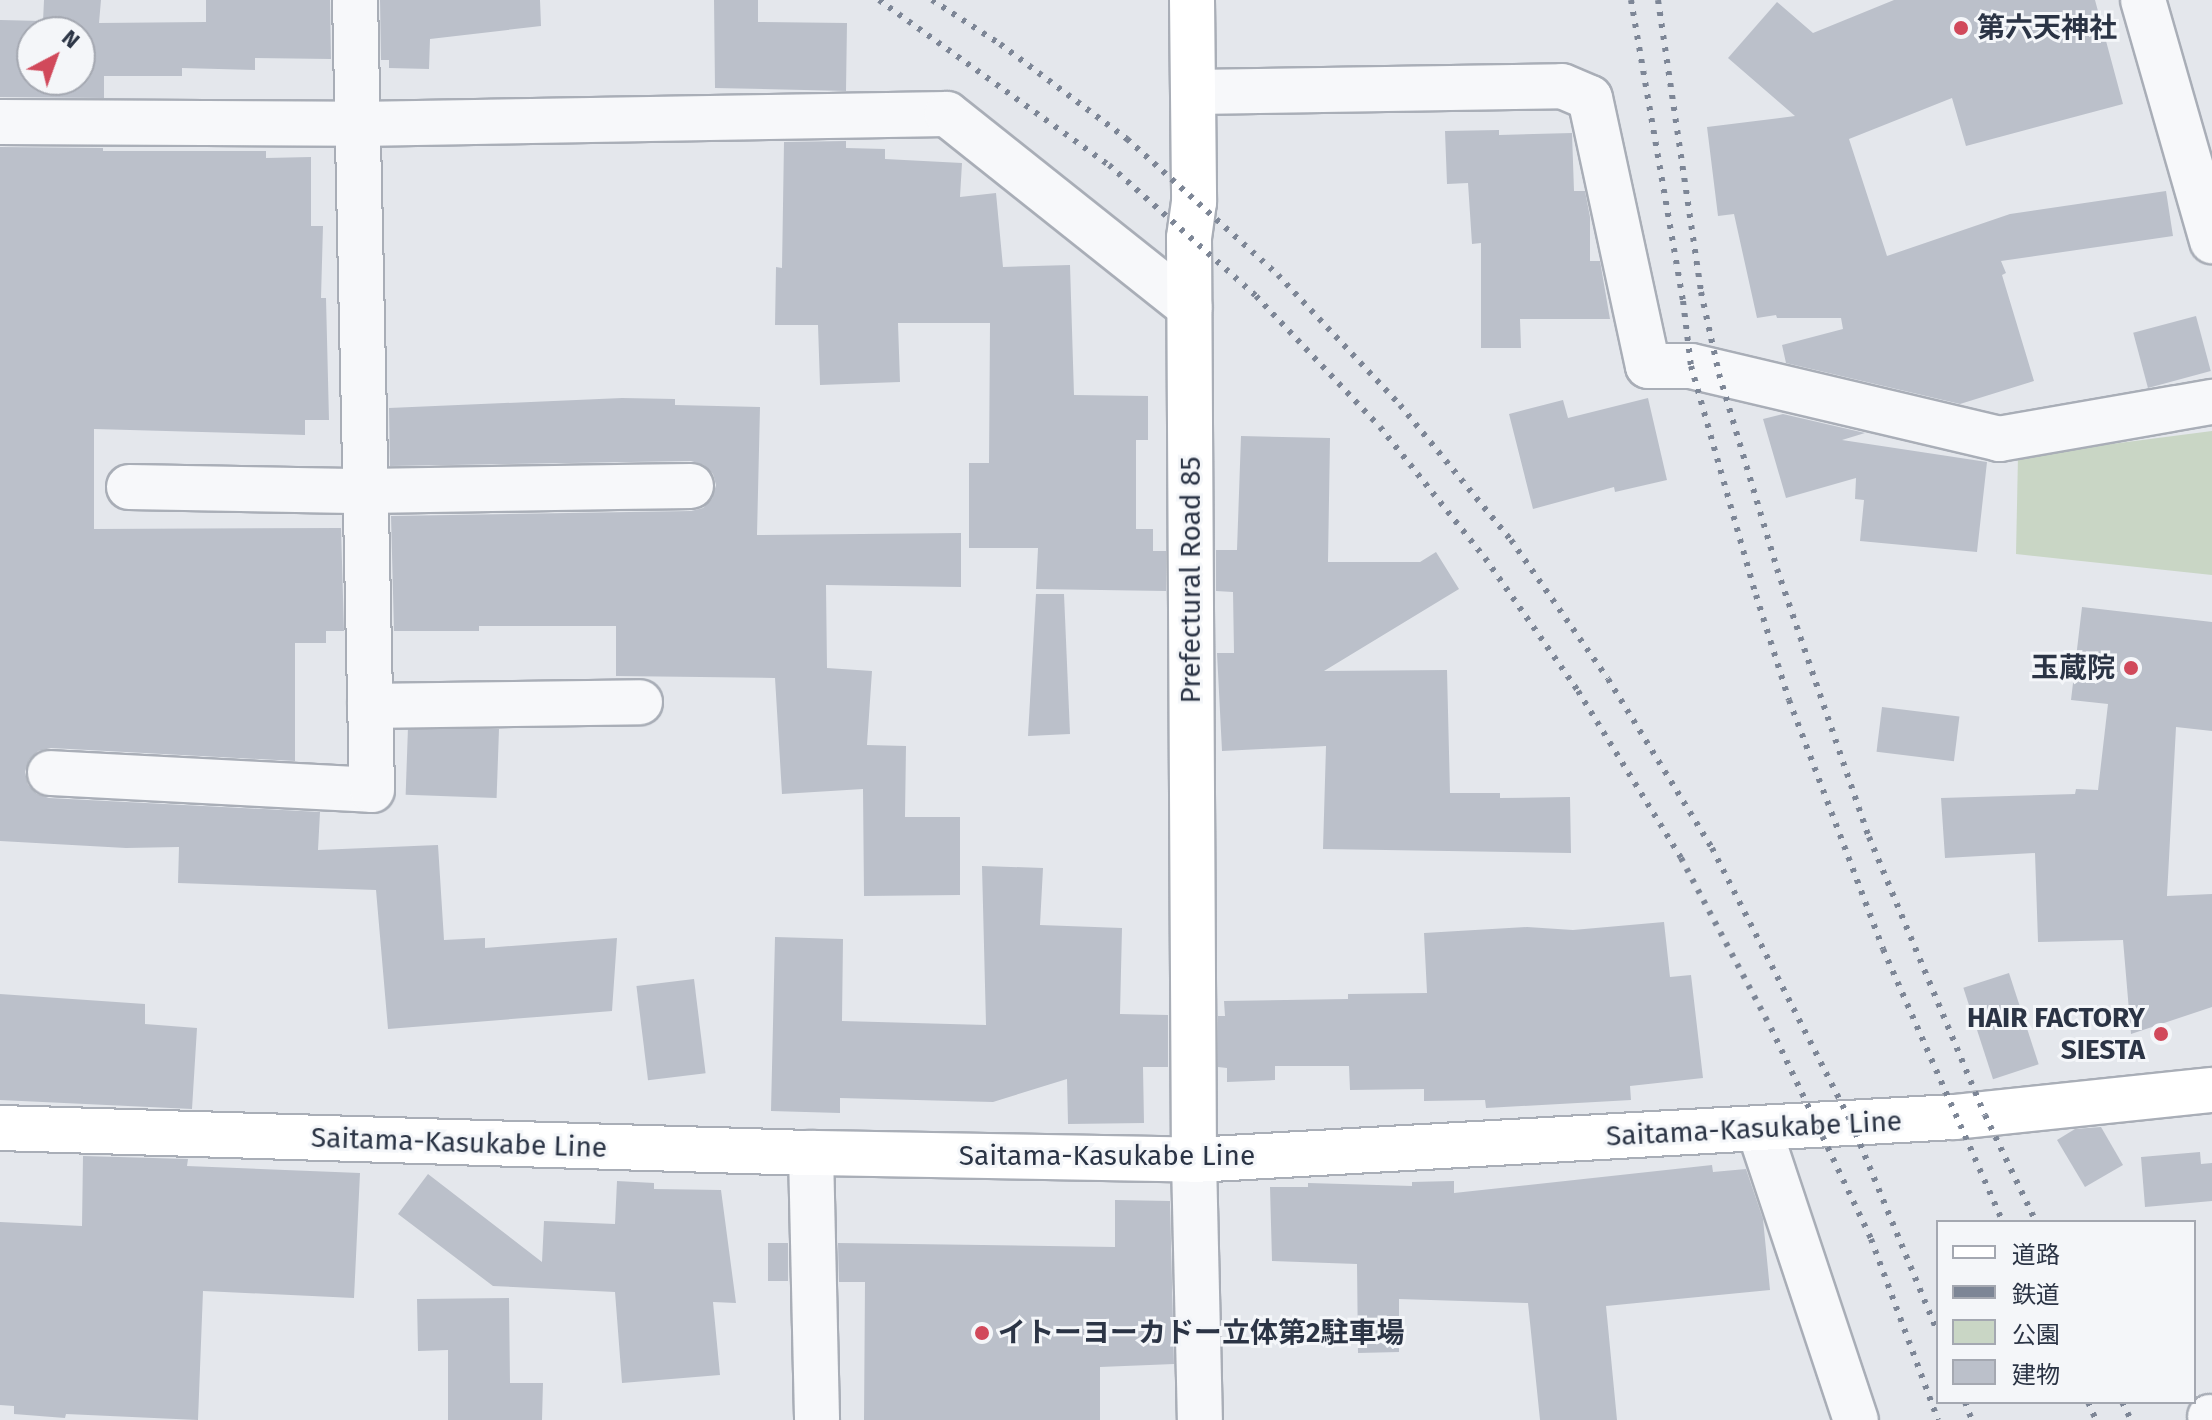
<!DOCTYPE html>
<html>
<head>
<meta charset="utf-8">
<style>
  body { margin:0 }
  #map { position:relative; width:2212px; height:1420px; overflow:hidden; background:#e4e7ec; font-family:"Fira Sans","Noto Sans JP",sans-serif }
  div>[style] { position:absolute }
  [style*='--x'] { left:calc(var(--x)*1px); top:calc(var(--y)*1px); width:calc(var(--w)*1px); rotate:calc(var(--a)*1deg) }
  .green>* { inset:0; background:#c9d6c5 }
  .building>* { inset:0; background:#bbc0ca; transform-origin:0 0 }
  .roads { filter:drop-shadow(2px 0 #a9aeb7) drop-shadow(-2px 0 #a9aeb7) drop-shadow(0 2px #a9aeb7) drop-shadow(0 -2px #a9aeb7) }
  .minor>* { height:44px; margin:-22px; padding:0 22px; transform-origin:22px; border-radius:22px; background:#f7f8fa }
  .primary>* { height:44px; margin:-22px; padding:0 22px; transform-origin:22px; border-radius:22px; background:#fff }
  .rail>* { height:6px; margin-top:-3px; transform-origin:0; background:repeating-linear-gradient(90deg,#7d8696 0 4px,transparent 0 12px) }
  .dots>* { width:22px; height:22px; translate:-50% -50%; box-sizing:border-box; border:4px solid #f4f6f9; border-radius:50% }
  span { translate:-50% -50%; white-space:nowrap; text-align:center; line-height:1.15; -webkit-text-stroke:6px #f4f6f9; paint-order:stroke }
  .poi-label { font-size:28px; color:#2b3445; font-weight:700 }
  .left { translate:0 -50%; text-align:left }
  .right { translate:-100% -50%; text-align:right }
  .street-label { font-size:28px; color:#2b3445 }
  .legend { position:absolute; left:1936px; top:1220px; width:260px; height:184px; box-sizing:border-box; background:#f4f6f9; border:2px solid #a4a8b1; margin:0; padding:10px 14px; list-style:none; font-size:24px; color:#2b3445 }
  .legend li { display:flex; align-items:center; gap:16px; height:40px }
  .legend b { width:40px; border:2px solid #a4a8b1 }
  .north { position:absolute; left:16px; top:16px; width:80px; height:80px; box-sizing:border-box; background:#f4f6f9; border:2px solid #a4a8b1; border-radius:50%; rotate:41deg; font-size:22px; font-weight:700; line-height:32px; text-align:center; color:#2b3445 }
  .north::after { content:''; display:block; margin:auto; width:28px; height:36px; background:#d1495b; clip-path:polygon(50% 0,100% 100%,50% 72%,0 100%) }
</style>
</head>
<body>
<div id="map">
  <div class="green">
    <i style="clip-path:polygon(2212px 431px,2212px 575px,2016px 554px,2018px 456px)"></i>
  </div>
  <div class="building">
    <i style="clip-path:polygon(evenodd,44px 0,101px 0,99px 23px,206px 22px,206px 0,330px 0,331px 59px,255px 58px,255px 70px,182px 68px,182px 76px,104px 76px,104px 98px,0 97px,0 20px,43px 21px,44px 0,32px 32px,80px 32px,80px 80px,32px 80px,32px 32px)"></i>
    <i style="clip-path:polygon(380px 0,540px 0,541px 26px,430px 39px,429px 69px,389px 68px,389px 60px,381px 60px)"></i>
    <i style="clip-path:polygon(714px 0,758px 0,758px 22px,847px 23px,846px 91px,715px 88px)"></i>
    <i style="clip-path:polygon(1894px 0,2095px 0,2123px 104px,1966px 146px,1952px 98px,1849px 139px,1887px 256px,2010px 214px,2166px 191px,2173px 236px,2001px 261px,2006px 273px,2002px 275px,2034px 381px,1960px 404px,1786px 363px,1782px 345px,1843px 329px,1841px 318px,1777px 318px,1776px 315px,1757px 318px,1734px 214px,1718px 216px,1707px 127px,1795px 116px,1728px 58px,1777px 2px,1813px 33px)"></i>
    <i style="clip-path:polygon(1499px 130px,1499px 135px,1572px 133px,1574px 191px,1585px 191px,1590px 217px,1590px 261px,1600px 261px,1610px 319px,1520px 319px,1521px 348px,1481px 348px,1481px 243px,1472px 244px,1468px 183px,1447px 184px,1445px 131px)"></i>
    <i style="clip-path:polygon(846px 141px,846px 148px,885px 149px,885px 159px,962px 163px,960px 197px,996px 193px,1003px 267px,1070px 265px,1074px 395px,1148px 396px,1148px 440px,1136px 440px,1136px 529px,1153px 529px,1153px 551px,1166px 551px,1166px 591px,1036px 589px,1038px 548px,969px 548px,969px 463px,989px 463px,990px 323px,898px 323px,900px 382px,820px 385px,818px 325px,775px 325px,776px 267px,782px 268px,784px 142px)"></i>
    <i style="clip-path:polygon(0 147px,103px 148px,103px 151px,266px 151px,266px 158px,311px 157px,311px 226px,323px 226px,321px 298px,326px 298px,329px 420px,305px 420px,305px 435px,94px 429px,94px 529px,341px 528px,344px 631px,326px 631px,326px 643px,295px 643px,295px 761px,51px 748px,38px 751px,29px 760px,25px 772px,28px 785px,37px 794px,49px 798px,320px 812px,318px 850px,438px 845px,444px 940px,485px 938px,485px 948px,617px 938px,612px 1011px,388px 1029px,376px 890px,178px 883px,179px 847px,126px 848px,0 841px)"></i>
    <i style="left:2196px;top:316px;width:57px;height:65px;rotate:75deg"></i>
    <i style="clip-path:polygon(622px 398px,675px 399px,675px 405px,760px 407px,757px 535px,961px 533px,961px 587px,826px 585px,827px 668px,872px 671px,867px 745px,906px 746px,905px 817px,960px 817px,960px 895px,864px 896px,863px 789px,782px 794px,775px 678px,616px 676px,616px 626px,479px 626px,479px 631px,394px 631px,391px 516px,691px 511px,703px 508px,712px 499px,716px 485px,713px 474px,704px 465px,691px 461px,390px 466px,389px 408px)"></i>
    <i style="clip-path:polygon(1648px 398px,1667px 480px,1615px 492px,1614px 487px,1533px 509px,1509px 414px,1563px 400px,1568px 418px)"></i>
    <i style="clip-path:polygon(1783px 414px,1865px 433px,1842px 440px,1987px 462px,1977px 552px,1860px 541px,1864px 500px,1855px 499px,1856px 478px,1786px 498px,1763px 419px)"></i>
    <i style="clip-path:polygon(1241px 436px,1330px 438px,1328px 562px,1420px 562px,1436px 552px,1459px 589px,1324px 671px,1447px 670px,1450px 793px,1500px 793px,1500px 798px,1570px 797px,1571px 853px,1323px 849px,1326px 746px,1222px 751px,1217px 653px,1234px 653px,1233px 592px,1216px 591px,1216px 550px,1237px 550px)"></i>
    <i style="clip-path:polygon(1036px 594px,1064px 594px,1070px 734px,1028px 736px)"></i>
    <i style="clip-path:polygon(2082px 607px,2212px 622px,2212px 731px,2176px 727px,2167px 896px,2212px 894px,2212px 1007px,2131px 1034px,2123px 940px,2038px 942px,2035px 853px,1945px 858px,1941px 798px,2075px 794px,2076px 789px,2098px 790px,2108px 704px,2071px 700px)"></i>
    <i style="left:1882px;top:707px;width:78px;height:45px;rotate:7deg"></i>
    <i style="left:499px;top:729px;width:69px;height:91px;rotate:92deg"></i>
    <i style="clip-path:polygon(982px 866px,1043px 868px,1040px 925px,1122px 928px,1120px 1014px,1168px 1015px,1168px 1067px,1143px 1067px,1144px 1123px,1068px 1124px,1067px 1079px,993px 1102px,840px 1098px,840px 1113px,771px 1111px,775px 937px,843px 939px,842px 1021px,986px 1025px)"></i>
    <i style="clip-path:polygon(1664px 922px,1670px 977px,1691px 975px,1703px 1078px,1630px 1086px,1631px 1100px,1486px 1108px,1485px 1100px,1424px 1101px,1424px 1089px,1350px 1090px,1349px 1066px,1275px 1066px,1275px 1080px,1227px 1082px,1227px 1068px,1218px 1067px,1218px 1016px,1225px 1016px,1224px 1001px,1348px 999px,1348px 994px,1427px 993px,1424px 933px,1527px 927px,1573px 930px)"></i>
    <i style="left:2009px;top:973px;width:96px;height:48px;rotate:72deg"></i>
    <i style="left:694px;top:979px;width:95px;height:58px;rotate:83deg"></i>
    <i style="clip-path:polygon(0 994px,145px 1004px,145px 1024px,197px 1028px,192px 1109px,0 1100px)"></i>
    <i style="clip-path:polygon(2101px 1127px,2123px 1165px,2085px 1187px,2057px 1140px,2075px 1129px)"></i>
    <i style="clip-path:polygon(2200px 1152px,2201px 1164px,2212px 1163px,2212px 1201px,2145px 1207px,2141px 1157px)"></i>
    <i style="clip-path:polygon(83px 1156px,188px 1159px,187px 1166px,360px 1173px,354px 1298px,203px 1291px,198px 1420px,66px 1414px,65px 1418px,14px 1414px,14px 1406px,0 1405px,0 1222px,82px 1226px)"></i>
    <i style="clip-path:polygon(1712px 1165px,1713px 1172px,1746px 1169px,1763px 1219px,1770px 1290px,1606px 1306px,1617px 1420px,1540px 1420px,1528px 1303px,1399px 1299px,1399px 1352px,1358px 1353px,1357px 1264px,1272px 1261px,1270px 1187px,1308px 1187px,1308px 1183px,1412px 1186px,1412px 1182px,1454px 1181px,1454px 1193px)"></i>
    <i style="clip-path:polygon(428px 1174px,542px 1262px,544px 1221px,615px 1224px,617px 1181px,654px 1183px,654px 1189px,721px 1190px,736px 1303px,713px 1302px,720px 1375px,622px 1383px,615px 1292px,493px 1286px,398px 1214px)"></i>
    <i style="clip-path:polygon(1115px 1200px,1170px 1201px,1174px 1364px,1100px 1367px,1100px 1420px,864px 1420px,865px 1282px,839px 1282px,838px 1243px,1115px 1247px)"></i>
    <i style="left:768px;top:1243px;width:20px;height:38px"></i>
    <i style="clip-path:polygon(509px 1298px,510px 1383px,543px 1383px,542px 1420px,448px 1420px,448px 1350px,418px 1351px,417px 1299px)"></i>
  </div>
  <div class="roads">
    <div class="minor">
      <i style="--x:2143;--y:0;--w:251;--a:74"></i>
      <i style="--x:1195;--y:92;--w:367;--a:-0.9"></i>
      <i style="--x:1562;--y:86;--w:30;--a:23"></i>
      <i style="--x:1590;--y:98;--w:274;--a:77.8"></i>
      <i style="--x:1648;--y:366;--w:43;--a:0"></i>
      <i style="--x:1691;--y:366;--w:317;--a:13.3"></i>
      <i style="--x:1999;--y:439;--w:216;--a:-9.9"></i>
      <i style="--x:0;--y:122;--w:358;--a:0.3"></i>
      <i style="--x:358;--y:124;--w:589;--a:-0.97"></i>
      <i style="--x:947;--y:114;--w:310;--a:38.5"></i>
      <i style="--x:129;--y:487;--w:237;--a:1"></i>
      <i style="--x:366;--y:491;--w:325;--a:-0.9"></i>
      <i style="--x:370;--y:706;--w:270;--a:-0.8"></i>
      <i style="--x:50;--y:773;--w:322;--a:3"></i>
      <i style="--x:372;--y:790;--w:790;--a:-91.23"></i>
      <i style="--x:1759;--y:1129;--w:307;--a:71.6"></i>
      <i style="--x:811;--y:1153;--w:267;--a:88.7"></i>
      <i style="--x:1194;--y:1160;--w:260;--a:88.7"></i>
      <i style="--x:2210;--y:1417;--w:4;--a:56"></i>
    </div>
    <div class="primary">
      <i style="--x:1192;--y:0;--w:202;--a:89.4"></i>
      <i style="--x:1194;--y:202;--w:36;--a:98"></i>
      <i style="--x:1189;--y:238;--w:922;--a:89.69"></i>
      <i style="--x:0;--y:1128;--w:811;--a:1.77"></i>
      <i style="--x:811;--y:1153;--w:383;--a:1"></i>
      <i style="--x:1194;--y:1160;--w:761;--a:-3.24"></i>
      <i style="--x:1954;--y:1117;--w:259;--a:-6"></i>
    </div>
  </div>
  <div class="rail">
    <i style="--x:879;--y:0;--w:283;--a:35.7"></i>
    <i style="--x:1109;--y:165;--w:197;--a:41.7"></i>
    <i style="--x:1256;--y:296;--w:180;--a:46.6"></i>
    <i style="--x:1380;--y:427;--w:168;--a:51.3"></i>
    <i style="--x:1485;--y:558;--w:162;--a:55"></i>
    <i style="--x:1578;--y:691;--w:196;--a:58.3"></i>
    <i style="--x:1681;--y:858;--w:192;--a:62.1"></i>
    <i style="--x:1771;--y:1028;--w:233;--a:64.6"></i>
    <i style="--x:1871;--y:1239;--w:193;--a:69.7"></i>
    <i style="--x:932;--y:0;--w:81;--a:32.9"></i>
    <i style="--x:1000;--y:44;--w:159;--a:36.8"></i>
    <i style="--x:1127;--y:139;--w:203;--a:42"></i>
    <i style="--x:1278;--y:275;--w:178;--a:46.8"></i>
    <i style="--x:1400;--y:405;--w:175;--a:50.6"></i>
    <i style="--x:1511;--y:540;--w:169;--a:55.1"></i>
    <i style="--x:1608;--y:679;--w:198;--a:58.4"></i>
    <i style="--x:1712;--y:848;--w:307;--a:63.1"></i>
    <i style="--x:1851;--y:1122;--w:228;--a:67.6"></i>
    <i style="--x:1631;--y:0;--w:305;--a:80.2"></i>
    <i style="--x:1683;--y:301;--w:65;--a:83"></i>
    <i style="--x:1691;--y:366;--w:238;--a:74.2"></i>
    <i style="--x:1756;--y:595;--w:110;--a:72.6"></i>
    <i style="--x:1789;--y:700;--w:266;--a:69.3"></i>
    <i style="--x:1883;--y:949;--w:298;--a:66.3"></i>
    <i style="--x:1658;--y:0;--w:295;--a:81.6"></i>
    <i style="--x:1701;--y:292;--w:84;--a:77.6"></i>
    <i style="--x:1719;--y:374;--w:203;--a:73.4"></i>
    <i style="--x:1777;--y:569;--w:283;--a:71.1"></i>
    <i style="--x:1869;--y:837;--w:301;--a:67.4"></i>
    <i style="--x:1985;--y:1115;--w:119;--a:64.5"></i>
    <i style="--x:1965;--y:1402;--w:19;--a:69"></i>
    <i style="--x:2088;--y:1402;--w:20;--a:66"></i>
    <i style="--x:2122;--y:1402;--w:20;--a:63"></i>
  </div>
  <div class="dots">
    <i style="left:1961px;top:28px;background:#d1495b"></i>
    <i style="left:2131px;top:668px;background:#d1495b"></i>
    <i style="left:2161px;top:1034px;background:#d1495b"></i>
    <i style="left:982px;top:1333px;background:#d1495b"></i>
  </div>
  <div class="poi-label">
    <span class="left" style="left:1977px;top:28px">第六天神社</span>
    <span class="right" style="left:2115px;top:668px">玉蔵院</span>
    <span class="right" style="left:2145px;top:1034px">HAIR FACTORY<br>SIESTA</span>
    <span class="left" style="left:998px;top:1333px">イトーヨーカドー立体第2駐車場</span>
  </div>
  <div class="street-label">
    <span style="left:1191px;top:580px;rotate:-90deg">Prefectural Road 85</span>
    <span style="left:1754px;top:1129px;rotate:-3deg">Saitama-Kasukabe Line</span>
    <span style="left:459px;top:1143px;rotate:2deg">Saitama-Kasukabe Line</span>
    <span style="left:1107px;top:1156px">Saitama-Kasukabe Line</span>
  </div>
  <ul class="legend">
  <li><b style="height:10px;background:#fff"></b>道路</li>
  <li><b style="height:10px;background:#7d8696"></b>鉄道</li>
  <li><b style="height:22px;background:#c9d6c5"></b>公園</li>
  <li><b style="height:22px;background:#bbc0ca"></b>建物</li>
  </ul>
  <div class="north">N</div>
</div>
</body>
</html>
